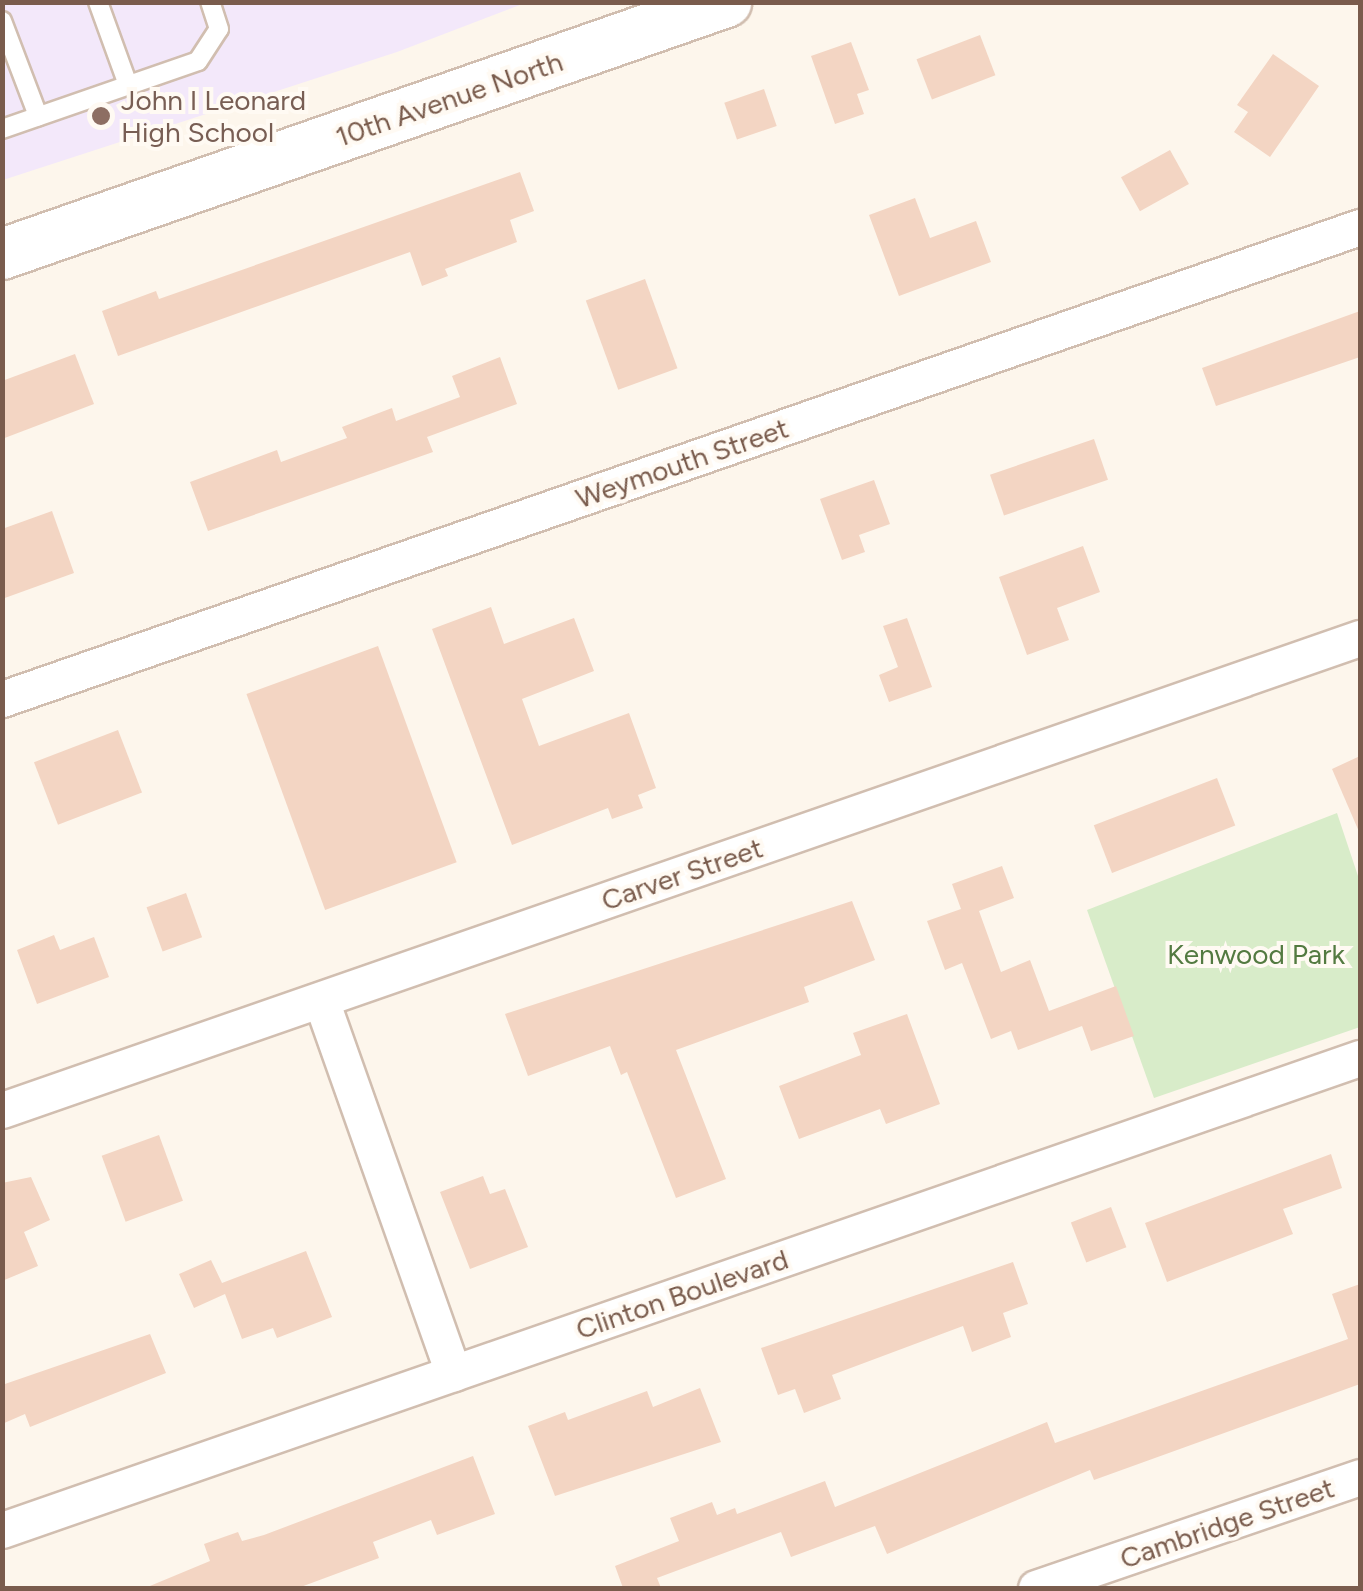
<!DOCTYPE html>
<html>
<head>
<meta charset="utf-8">
<style>
  body { margin:0 }
  #map { position:relative; width:1363px; height:1591px; overflow:hidden; background:#fdf6ec; font-family:Figtree,sans-serif }
  div>[style] { position:absolute }
  [style*='--x'] { left:calc(var(--x)*1px); top:calc(var(--y)*1px); width:calc(var(--w)*1px); rotate:calc(var(--a)*1deg) }
  .education>* { inset:0; background:#f3e8fa }
  .green>* { inset:0; background:#d8ecc9 }
  .building>* { inset:0; background:#f3d5c3; transform-origin:0 0 }
  .roads { filter:drop-shadow(2px 0 #d1beb0) drop-shadow(-2px 0 #d1beb0) drop-shadow(0 2px #d1beb0) drop-shadow(0 -2px #d1beb0) }
  .lane>* { height:18px; margin:-9px; padding:0 9px; transform-origin:9px; border-radius:9px; background:#fff }
  .street>* { height:35px; margin:-17.5px; padding:0 17.5px; transform-origin:17.5px; border-radius:17.5px; background:#fff }
  .secondary>* { height:50px; margin:-25px; padding:0 25px; transform-origin:25px; border-radius:25px; background:#fff }
  .dots>* { width:28px; height:28px; translate:-50% -50%; box-sizing:border-box; border:5px solid #fffaf3; border-radius:50% }
  span { translate:-50% -50%; white-space:nowrap; text-align:center; line-height:1.15; -webkit-text-stroke:8px #fffaf3; paint-order:stroke }
  .street-label { font-size:28px; color:#7a5c4d }
  .education-label { font-size:28px; color:#785e54 }
  .left { translate:0 -50%; text-align:left }
  .park-label { font-size:28px; color:#537a41 }
  .frame { position:absolute; inset:0; border:5px solid #7a5c4d; pointer-events:none }
</style>
</head>
<body>
<div id="map">
  <div class="education">
    <i style="clip-path:polygon(2px 3px,525px 3px,397px 52px,3px 180px)"></i>
  </div>
  <div class="green">
    <i style="clip-path:polygon(1337px 813px,1360px 882px,1360px 1027px,1154px 1098px,1087px 910px)"></i>
  </div>
  <div class="building">
    <i style="left:980px;top:35px;width:43px;height:68px;rotate:69deg"></i>
    <i style="clip-path:polygon(851px 42px,869px 90px,857px 94px,864px 114px,835px 124px,811px 56px)"></i>
    <i style="clip-path:polygon(1273px 54px,1319px 86px,1270px 157px,1234px 132px,1248px 112px,1237px 105px)"></i>
    <i style="left:764px;top:89px;width:39px;height:42px;rotate:71deg"></i>
    <i style="left:1170px;top:150px;width:39px;height:56px;rotate:61deg"></i>
    <i style="clip-path:polygon(520px 172px,534px 211px,510px 220px,517px 242px,445px 269px,448px 276px,422px 286px,410px 252px,118px 356px,102px 311px,156px 291px,159px 299px)"></i>
    <i style="clip-path:polygon(915px 198px,930px 238px,976px 221px,991px 262px,899px 296px,869px 215px)"></i>
    <i style="left:645px;top:279px;width:95px;height:63px;rotate:70deg"></i>
    <i style="clip-path:polygon(1360px 311px,1360px 357px,1216px 406px,1202px 368px)"></i>
    <i style="clip-path:polygon(75px 354px,94px 404px,2px 439px,2px 381px)"></i>
    <i style="clip-path:polygon(500px 357px,517px 404px,427px 437px,433px 452px,208px 531px,190px 482px,277px 450px,281px 462px,347px 438px,342px 427px,392px 408px,396px 421px,460px 397px,452px 376px)"></i>
    <i style="left:1094px;top:439px;width:43px;height:110px;rotate:71deg"></i>
    <i style="clip-path:polygon(874px 480px,890px 524px,859px 535px,865px 552px,842px 560px,820px 499px)"></i>
    <i style="clip-path:polygon(52px 511px,74px 573px,2px 599px,2px 529px)"></i>
    <i style="clip-path:polygon(1083px 546px,1100px 592px,1057px 608px,1069px 640px,1027px 655px,999px 577px)"></i>
    <i style="clip-path:polygon(491px 607px,504px 644px,574px 618px,594px 671px,522px 699px,539px 746px,629px 713px,656px 788px,638px 795px,643px 808px,612px 819px,608px 808px,512px 845px,432px 629px)"></i>
    <i style="clip-path:polygon(907px 618px,932px 687px,889px 702px,879px 675px,898px 667px,883px 626px)"></i>
    <i style="left:378px;top:646px;width:230px;height:140px;rotate:70deg"></i>
    <i style="left:118px;top:730px;width:67px;height:90px;rotate:69deg"></i>
    <i style="clip-path:polygon(1360px 756px,1360px 834px,1332px 769px)"></i>
    <i style="left:1217px;top:778px;width:51px;height:132px;rotate:69deg"></i>
    <i style="clip-path:polygon(1002px 866px,1014px 898px,979px 911px,1001px 972px,1030px 960px,1049px 1011px,1116px 986px,1134px 1036px,1091px 1051px,1082px 1026px,1018px 1050px,1011px 1031px,991px 1039px,962px 963px,945px 970px,927px 921px,961px 909px,952px 884px)"></i>
    <i style="left:186px;top:893px;width:47px;height:42px;rotate:70deg"></i>
    <i style="clip-path:polygon(852px 901px,875px 960px,804px 987px,809px 1002px,676px 1050px,726px 1179px,676px 1198px,627px 1072px,621px 1075px,610px 1046px,528px 1076px,505px 1014px)"></i>
    <i style="clip-path:polygon(54px 935px,60px 950px,94px 937px,109px 977px,37px 1004px,17px 950px)"></i>
    <i style="clip-path:polygon(907px 1014px,940px 1104px,886px 1124px,880px 1109px,799px 1139px,779px 1086px,861px 1055px,853px 1033px)"></i>
    <i style="left:159px;top:1135px;width:70px;height:61px;rotate:70deg"></i>
    <i style="clip-path:polygon(1331px 1154px,1342px 1188px,1283px 1209px,1293px 1234px,1167px 1282px,1145px 1223px)"></i>
    <i style="clip-path:polygon(483px 1176px,490px 1194px,505px 1189px,528px 1247px,470px 1269px,440px 1192px)"></i>
    <i style="clip-path:polygon(31px 1177px,50px 1220px,24px 1232px,38px 1266px,2px 1281px,2px 1183px)"></i>
    <i style="left:1111px;top:1207px;width:43px;height:43px;rotate:69deg"></i>
    <i style="clip-path:polygon(306px 1251px,332px 1317px,277px 1338px,273px 1328px,242px 1339px,225px 1294px,194px 1308px,179px 1274px,211px 1260px,222px 1283px)"></i>
    <i style="clip-path:polygon(1013px 1262px,1028px 1304px,1003px 1313px,1011px 1337px,972px 1352px,963px 1326px,832px 1375px,841px 1399px,804px 1413px,795px 1389px,778px 1395px,761px 1348px)"></i>
    <i style="clip-path:polygon(1360px 1284px,1360px 1384px,1094px 1480px,1090px 1470px,887px 1554px,875px 1526px,791px 1557px,781px 1532px,657px 1578px,661px 1588px,623px 1588px,615px 1566px,679px 1541px,670px 1518px,712px 1502px,717px 1515px,735px 1508px,737px 1514px,825px 1481px,835px 1507px,1047px 1422px,1055px 1443px,1348px 1339px,1332px 1294px)"></i>
    <i style="clip-path:polygon(150px 1334px,166px 1373px,30px 1427px,25px 1414px,2px 1424px,2px 1385px)"></i>
    <i style="clip-path:polygon(700px 1388px,721px 1442px,555px 1496px,528px 1426px,565px 1412px,568px 1420px,647px 1391px,653px 1407px)"></i>
    <i style="clip-path:polygon(473px 1456px,495px 1514px,437px 1535px,431px 1520px,373px 1542px,379px 1558px,298px 1588px,145px 1588px,210px 1561px,204px 1544px,238px 1532px,242px 1541px,264px 1535px)"></i>
  </div>
  <div class="roads">
    <div class="lane">
      <i style="--x:98;--y:2;--w:88;--a:70.1"></i>
      <i style="--x:2;--y:21;--w:102;--a:69.2"></i>
      <i style="--x:2;--y:129;--w:207;--a:-19.1"></i>
      <i style="--x:198;--y:61;--w:38;--a:-57"></i>
      <i style="--x:219;--y:29;--w:28;--a:-108"></i>
    </div>
    <div class="street">
      <i style="--x:2;--y:699;--w:1438;--a:-19.17"></i>
      <i style="--x:321;--y:1000;--w:396;--a:70.5"></i>
      <i style="--x:2;--y:1110;--w:1438;--a:-19.17"></i>
      <i style="--x:2;--y:1530;--w:1438;--a:-19.17"></i>
      <i style="--x:1036;--y:1588;--w:342;--a:-18.9"></i>
    </div>
    <div class="secondary">
      <i style="--x:2;--y:254;--w:767;--a:-19.19"></i>
    </div>
  </div>
  <div class="dots">
    <i style="left:101px;top:116px;background:#8d6e63"></i>
  </div>
  <div class="street-label">
    <span style="left:449px;top:99px;rotate:-19deg">10th Avenue North</span>
    <span style="left:682px;top:463px;rotate:-19deg">Weymouth Street</span>
    <span style="left:682px;top:874px;rotate:-19deg">Carver Street</span>
    <span style="left:682px;top:1294px;rotate:-19deg">Clinton Boulevard</span>
    <span style="left:1227px;top:1523px;rotate:-19deg">Cambridge Street</span>
  </div>
  <div class="education-label">
    <span class="left" style="left:121px;top:116px">John I Leonard<br>High School</span>
  </div>
  <div class="park-label">
    <span style="left:1256px;top:954px">Kenwood Park</span>
  </div>
  <div class="frame"></div>
</div>
</body>
</html>
